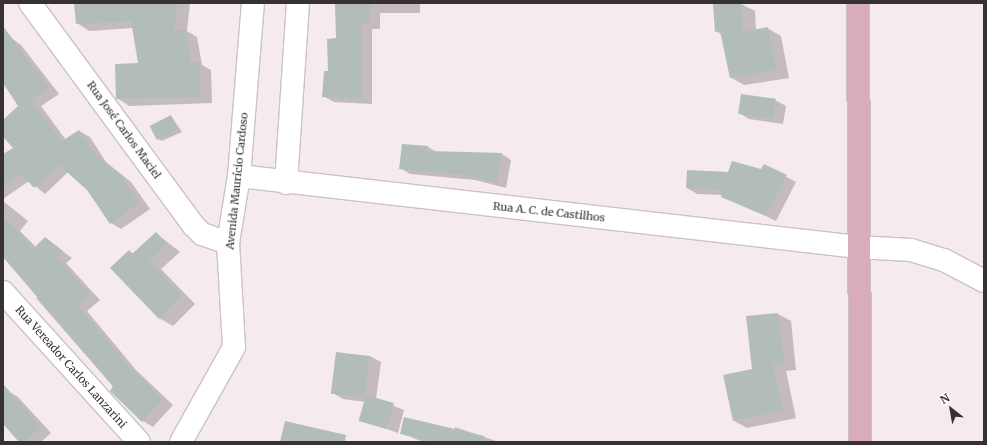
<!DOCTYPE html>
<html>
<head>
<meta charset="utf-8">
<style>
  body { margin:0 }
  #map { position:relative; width:987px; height:445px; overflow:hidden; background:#f5eaed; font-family:Merriweather,serif }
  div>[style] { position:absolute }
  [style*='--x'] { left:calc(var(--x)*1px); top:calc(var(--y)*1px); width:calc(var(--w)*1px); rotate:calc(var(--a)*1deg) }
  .shadow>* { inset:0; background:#0003 }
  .building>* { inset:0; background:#b3bdb8; transform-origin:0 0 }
  .roads { filter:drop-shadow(1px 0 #ccc2c5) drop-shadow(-1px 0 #ccc2c5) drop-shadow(0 1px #ccc2c5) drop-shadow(0 -1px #ccc2c5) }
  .minor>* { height:22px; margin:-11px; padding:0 11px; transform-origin:11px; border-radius:11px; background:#fff }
  .major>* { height:22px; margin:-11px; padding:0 11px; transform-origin:11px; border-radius:11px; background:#d9acbb }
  span { translate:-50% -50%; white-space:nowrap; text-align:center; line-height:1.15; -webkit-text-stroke:4px #fff; paint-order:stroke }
  .street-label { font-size:11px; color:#363233 }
  .frame { position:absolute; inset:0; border:4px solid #363233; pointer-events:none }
  .north { position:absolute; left:931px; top:389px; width:40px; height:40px; -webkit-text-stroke:3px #fff; paint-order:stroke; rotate:329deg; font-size:11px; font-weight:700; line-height:16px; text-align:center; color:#363233 }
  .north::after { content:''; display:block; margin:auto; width:14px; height:18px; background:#363233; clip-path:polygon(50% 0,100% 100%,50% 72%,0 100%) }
</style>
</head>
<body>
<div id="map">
  <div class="shadow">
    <i style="clip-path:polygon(75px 3px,190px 3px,187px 31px,197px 37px,202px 65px,211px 70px,212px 103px,129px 106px,117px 98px,139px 64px,133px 28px,89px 31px,77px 23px)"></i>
    <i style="clip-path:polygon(338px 3px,420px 3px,420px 13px,380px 13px,380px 29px,372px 29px,372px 104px,334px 102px,323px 96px,337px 39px)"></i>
    <i style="clip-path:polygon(741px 4px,755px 11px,756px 30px,767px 28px,781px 36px,789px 78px,744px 85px,730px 77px,722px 35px,716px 31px)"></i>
    <i style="clip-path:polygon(3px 32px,21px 45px,59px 94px,41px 106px,66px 140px,79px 131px,90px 137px,106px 162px,131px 182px,150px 209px,121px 229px,111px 223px,88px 190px,68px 172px,45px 194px,29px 181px,3px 199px,3px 156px,15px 148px,3px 136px,3px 122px,19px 106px,3px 80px)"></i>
    <i style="clip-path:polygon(775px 100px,786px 106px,783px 124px,749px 119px,739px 113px)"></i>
    <i style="clip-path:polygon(171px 116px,182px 132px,162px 141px,157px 138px)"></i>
    <i style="clip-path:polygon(403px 145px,428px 147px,437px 152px,502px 154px,511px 160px,506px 188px,475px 180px,410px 174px,400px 168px)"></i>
    <i style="clip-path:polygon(764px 165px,796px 182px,776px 221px,723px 195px,697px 194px,687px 188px,729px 174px,761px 171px)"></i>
    <i style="clip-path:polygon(3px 201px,28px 221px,20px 231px,36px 247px,45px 238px,72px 258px,66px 263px,100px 300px,87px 311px,136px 370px,173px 405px,153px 427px,143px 421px,36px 298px,40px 295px,3px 257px)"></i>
    <i style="clip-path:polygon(156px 233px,180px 252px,161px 269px,195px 304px,173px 326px,159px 318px,129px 251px,134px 254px)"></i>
    <i style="clip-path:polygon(778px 314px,791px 321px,796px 370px,786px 371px,796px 418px,747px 428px,734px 421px)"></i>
    <i style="clip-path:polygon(337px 353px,370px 356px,381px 362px,376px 399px,404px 410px,398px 433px,361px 420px,366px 402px,343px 399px,333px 393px)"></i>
    <i style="clip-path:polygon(8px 391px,18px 397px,51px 433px,41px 442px,21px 442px,3px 423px,3px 395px)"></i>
    <i style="clip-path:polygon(455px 427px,499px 442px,423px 442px,401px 433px,454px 430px)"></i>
  </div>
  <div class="building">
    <i style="clip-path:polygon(74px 3px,178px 3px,174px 30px,185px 29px,191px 62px,199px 62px,200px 97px,116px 99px,115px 64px,138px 63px,131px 21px,76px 24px)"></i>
    <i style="clip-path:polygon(370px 3px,370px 24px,362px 24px,362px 99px,322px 97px,324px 71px,328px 71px,327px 39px,336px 38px,335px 4px)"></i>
    <i style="clip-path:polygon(741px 3px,743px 32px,768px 27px,776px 70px,730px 78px,720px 31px,715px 32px,713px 4px)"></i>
    <i style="clip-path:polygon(3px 26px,49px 88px,31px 100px,62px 141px,79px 130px,96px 155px,121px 175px,140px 203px,110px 224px,87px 190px,59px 165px,34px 188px,21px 174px,3px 186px,3px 154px,13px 148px,3px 137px,3px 120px,18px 106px,3px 83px)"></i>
    <i style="left:741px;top:94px;width:35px;height:20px;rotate:8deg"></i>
    <i style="left:171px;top:115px;width:16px;height:24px;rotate:63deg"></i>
    <i style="clip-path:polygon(402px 144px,428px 146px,428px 151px,502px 153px,497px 183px,465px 175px,399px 169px)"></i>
    <i style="clip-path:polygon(732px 161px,761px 169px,764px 164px,787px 175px,766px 216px,721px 197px,723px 190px,686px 188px,687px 170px,728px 172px)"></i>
    <i style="clip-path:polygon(3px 216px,33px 249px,45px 237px,63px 251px,57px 257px,90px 294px,78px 305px,126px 363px,163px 399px,142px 422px,110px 391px,113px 386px,3px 257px)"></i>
    <i style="clip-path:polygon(156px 232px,167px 244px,149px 261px,182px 296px,159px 319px,110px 268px,129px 250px,132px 254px)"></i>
    <i style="clip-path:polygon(778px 313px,784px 363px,773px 364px,783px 411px,733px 421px,723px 375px,752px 369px,746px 316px)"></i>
    <i style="left:336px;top:352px;width:34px;height:42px;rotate:7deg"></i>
    <i style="clip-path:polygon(3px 384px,41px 427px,24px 442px,19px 442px,3px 424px)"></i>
    <i style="left:366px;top:395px;width:29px;height:27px;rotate:16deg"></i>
    <i style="clip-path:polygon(404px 417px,484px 436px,483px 442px,435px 442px,400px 434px)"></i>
    <i style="clip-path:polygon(285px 421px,346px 435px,345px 442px,280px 442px)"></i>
  </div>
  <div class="roads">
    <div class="minor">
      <i style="--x:30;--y:3;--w:275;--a:53.7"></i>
      <i style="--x:193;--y:225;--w:13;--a:45"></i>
      <i style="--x:202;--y:234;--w:28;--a:19"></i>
      <i style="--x:239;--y:176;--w:623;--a:6.54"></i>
      <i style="--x:858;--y:247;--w:53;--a:3.2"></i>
      <i style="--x:911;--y:250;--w:34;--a:17"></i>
      <i style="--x:944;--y:260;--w:45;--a:27.7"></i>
      <i style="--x:286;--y:183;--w:180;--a:-86.2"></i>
      <i style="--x:3;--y:292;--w:202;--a:47.8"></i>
      <i style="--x:181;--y:442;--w:109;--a:-60.8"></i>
      <i style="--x:234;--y:347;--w:104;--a:-93.3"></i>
      <i style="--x:228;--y:243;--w:68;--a:-80.7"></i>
      <i style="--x:239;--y:176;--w:174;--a:-85.4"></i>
    </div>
    <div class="major">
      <i style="--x:858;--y:3;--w:439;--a:89.7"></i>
    </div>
  </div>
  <div class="street-label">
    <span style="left:124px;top:130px;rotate:54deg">Rua José Carlos Maciel</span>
    <span style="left:237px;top:181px;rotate:-84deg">Avenida Maurício Cardoso</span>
    <span style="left:549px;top:212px;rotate:6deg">Rua A. C. de Castilhos</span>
    <span style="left:71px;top:367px;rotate:48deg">Rua Vereador Carlos Lanzarini</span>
  </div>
  <div class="frame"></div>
  <div class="north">N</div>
</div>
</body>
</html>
